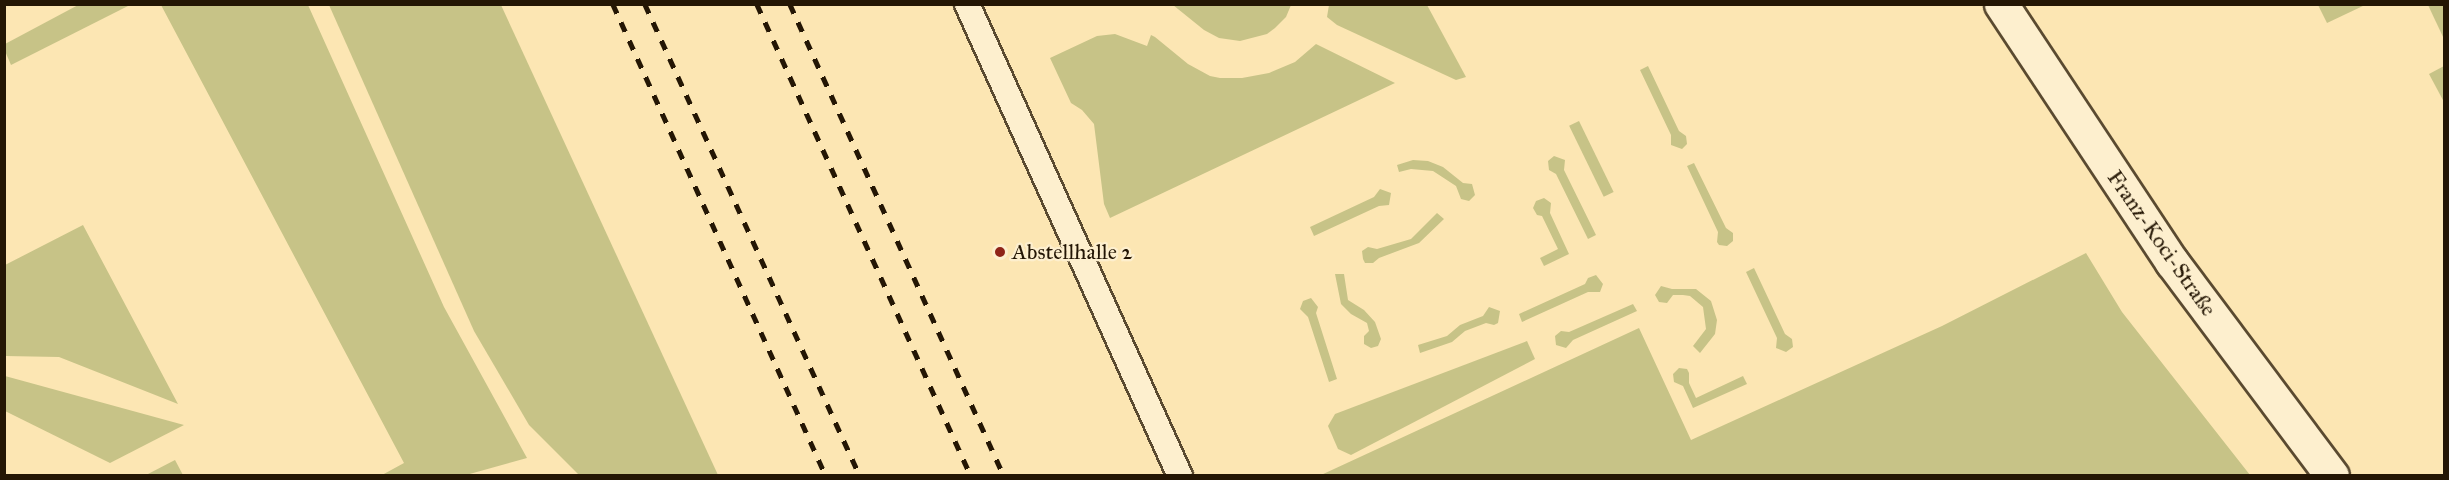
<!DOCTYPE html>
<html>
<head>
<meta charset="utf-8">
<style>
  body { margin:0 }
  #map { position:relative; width:2449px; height:480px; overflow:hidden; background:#fce6b3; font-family:"IM FELL Great Primer",serif }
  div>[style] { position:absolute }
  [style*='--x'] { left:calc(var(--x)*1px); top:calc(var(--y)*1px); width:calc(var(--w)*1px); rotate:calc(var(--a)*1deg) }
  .green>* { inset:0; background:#c7c387; transform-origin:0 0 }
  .roads { filter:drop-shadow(2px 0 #5a4a30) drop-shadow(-2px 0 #5a4a30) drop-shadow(0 2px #5a4a30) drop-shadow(0 -2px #5a4a30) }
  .service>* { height:24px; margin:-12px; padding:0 12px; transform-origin:12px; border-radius:12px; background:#fdefce }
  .minor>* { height:33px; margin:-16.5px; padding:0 16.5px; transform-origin:16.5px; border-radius:16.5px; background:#fdefce }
  .rail>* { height:4.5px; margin-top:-2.25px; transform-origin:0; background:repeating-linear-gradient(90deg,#241604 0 10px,transparent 0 20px) }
  .dots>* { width:16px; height:16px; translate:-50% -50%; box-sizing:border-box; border:3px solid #fdefce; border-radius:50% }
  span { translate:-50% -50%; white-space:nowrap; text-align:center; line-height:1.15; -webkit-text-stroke:4.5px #fdefce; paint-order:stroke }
  .street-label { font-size:22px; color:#241604 }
  .poi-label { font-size:22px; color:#241604 }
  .left { translate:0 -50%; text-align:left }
  .frame { position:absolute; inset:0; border:6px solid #241604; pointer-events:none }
</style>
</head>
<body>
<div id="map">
  <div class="green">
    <i style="clip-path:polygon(80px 4px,130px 5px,11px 65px,5px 51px,5px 44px)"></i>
    <i style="clip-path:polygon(161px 5px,308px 5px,444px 307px,527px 458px,466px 475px,382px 475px,404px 463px)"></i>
    <i style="clip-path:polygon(329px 5px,501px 5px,718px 475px,579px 475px,529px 425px,474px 331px)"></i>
    <i style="clip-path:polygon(1173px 5px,1291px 4px,1291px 5px,1286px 17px,1275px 28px,1267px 34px,1240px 41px,1219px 38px,1204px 30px)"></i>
    <i style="clip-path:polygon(1329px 5px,1427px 5px,1466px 77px,1456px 80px,1337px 25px,1327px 17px)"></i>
    <i style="clip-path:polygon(2365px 5px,2327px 23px,2318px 5px,2365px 4px)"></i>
    <i style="clip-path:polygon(2428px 5px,2444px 5px,2444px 39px)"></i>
    <i style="clip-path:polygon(1115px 34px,1147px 46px,1151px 35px,1155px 37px,1188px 64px,1210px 76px,1220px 78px,1242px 78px,1269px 73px,1295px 62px,1316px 44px,1395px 83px,1110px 218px,1104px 204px,1094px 124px,1082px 110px,1071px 103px,1050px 58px,1097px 36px)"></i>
    <i style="clip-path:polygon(1648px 66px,1679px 131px,1686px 136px,1687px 144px,1682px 149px,1671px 145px,1671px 135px,1640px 70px)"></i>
    <i style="clip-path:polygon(2444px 66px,2444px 102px,2429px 74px)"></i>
    <i style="left:1579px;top:121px;width:79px;height:11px;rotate:64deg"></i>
    <i style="clip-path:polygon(1554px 156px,1565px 160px,1564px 170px,1596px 235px,1588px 239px,1556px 174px,1549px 170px,1548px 161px)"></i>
    <i style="clip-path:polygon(1413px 160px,1428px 161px,1443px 167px,1463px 183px,1472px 184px,1475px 195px,1469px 201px,1461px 199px,1456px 186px,1433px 171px,1411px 169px,1399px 172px,1397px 165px)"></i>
    <i style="clip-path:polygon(1694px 163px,1726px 228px,1733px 233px,1733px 241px,1727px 246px,1719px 245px,1717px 242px,1718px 232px,1687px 166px)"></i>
    <i style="clip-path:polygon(1380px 189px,1391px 193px,1389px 205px,1379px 206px,1314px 236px,1310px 227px,1374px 197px)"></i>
    <i style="clip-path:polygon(1544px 198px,1551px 203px,1550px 213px,1569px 254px,1544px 266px,1540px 258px,1558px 249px,1542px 216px,1537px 215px,1533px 208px,1536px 201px)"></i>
    <i style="clip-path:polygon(1437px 213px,1444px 219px,1419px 243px,1379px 258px,1373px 263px,1365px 263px,1363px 259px,1362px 251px,1368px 247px,1377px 249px,1411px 239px)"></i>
    <i style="clip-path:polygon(83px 225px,178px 404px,59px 357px,5px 356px,5px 265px)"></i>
    <i style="clip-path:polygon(2086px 253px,2122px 312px,2250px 475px,1321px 475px,1639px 328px,1691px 440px,1942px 326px)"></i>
    <i style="clip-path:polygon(1754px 268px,1785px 334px,1792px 339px,1793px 347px,1786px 352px,1776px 348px,1777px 338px,1746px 272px)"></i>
    <i style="clip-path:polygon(1335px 274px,1344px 274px,1348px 300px,1364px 310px,1375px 322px,1381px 339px,1378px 346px,1371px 348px,1364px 344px,1364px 336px,1369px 331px,1367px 323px,1351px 314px,1341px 304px)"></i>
    <i style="clip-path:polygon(1596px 275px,1603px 284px,1600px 292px,1588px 292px,1522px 322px,1519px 314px,1585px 284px,1588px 278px)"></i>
    <i style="clip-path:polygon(1661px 286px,1672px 289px,1696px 289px,1711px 301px,1717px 320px,1715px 334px,1700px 353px,1693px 346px,1706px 329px,1703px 307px,1690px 296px,1683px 295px,1673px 295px,1667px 303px,1659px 302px,1655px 295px)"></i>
    <i style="clip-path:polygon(1311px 298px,1318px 307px,1316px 313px,1337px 379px,1329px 382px,1308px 317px,1300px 309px,1303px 301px)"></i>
    <i style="clip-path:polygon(1633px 304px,1637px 311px,1573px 340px,1566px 348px,1556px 345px,1555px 336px,1561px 331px,1569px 332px)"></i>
    <i style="clip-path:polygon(1489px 307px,1500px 311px,1498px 323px,1494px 325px,1486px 323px,1465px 331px,1452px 342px,1420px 353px,1418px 345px,1447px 336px,1460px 325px,1483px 316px)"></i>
    <i style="clip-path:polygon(1527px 341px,1535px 359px,1351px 455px,1338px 449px,1328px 426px,1335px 414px)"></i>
    <i style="clip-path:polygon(1679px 368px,1687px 369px,1689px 373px,1689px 383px,1696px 398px,1743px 376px,1747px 384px,1693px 408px,1683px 386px,1674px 382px,1673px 374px)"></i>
    <i style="clip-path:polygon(4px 376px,5px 376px,184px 425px,110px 463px,5px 411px)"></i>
    <i style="clip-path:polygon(175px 460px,183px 475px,146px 475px)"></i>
  </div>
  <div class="roads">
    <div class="service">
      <i style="--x:967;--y:4;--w:518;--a:65.71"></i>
    </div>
    <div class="minor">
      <i style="--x:2001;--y:4;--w:310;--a:56.5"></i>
      <i style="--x:2172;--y:262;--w:267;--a:53.2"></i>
    </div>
  </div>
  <div class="rail">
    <i style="--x:613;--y:4;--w:518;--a:65.71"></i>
    <i style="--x:645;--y:4;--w:519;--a:65.51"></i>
    <i style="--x:757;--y:4;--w:518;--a:65.61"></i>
    <i style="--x:790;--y:4;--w:518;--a:65.61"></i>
  </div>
  <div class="dots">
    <i style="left:1000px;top:252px;background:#8f2418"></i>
  </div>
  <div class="street-label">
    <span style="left:2162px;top:243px;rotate:55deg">Franz-Koci-Straße</span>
  </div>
  <div class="poi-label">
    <span class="left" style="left:1012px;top:252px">Abstellhalle 2</span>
  </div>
  <div class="frame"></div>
</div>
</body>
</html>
